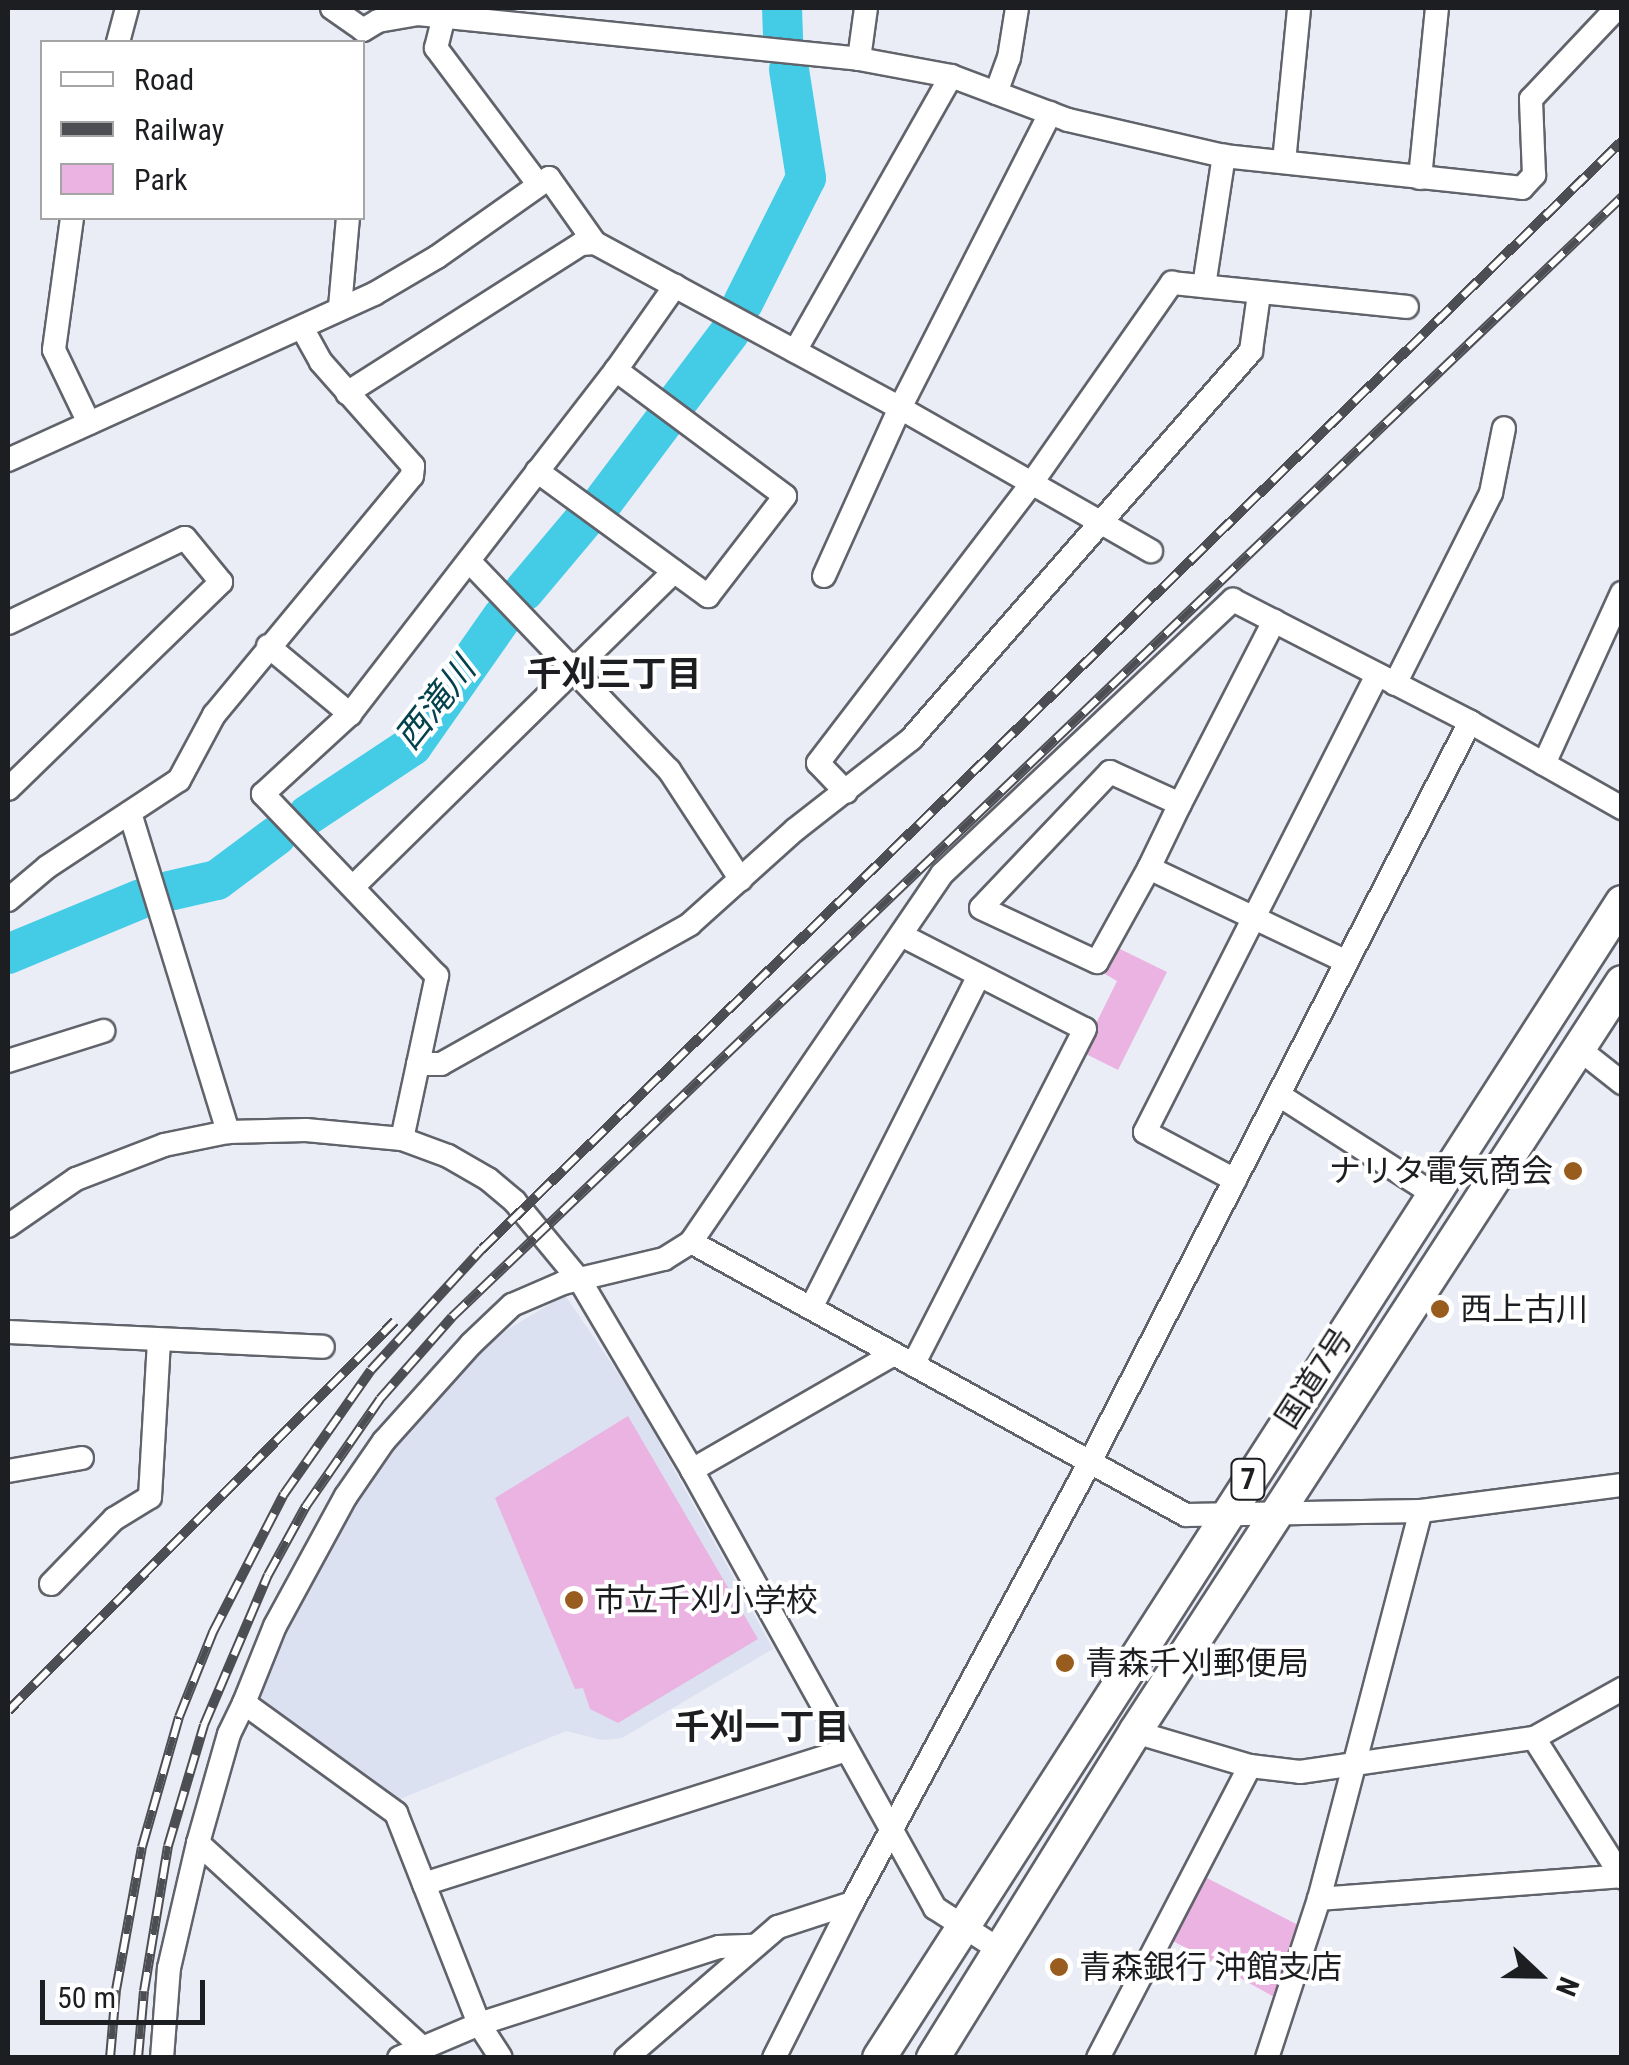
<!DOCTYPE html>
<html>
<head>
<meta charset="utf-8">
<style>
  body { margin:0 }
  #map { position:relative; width:1629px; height:2065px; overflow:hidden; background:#eaedf6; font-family:"Roboto Condensed","Noto Sans JP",sans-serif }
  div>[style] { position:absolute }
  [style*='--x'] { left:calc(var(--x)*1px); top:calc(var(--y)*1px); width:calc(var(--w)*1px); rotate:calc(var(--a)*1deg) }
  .built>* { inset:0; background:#dce1f1 }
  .green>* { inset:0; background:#eab3e1 }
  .river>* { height:40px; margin:-20px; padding:0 20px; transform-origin:20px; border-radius:20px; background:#44cce7 }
  .roads { filter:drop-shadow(2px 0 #61636b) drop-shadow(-2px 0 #61636b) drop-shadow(0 2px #61636b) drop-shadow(0 -2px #61636b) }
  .minor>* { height:22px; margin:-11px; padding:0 11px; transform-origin:11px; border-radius:11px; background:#fff }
  .highway>* { height:32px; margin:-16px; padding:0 16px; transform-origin:16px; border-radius:16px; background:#fff }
  .rail>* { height:10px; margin-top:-5px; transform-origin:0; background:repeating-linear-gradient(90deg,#fff 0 19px,#4d4e53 0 38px); box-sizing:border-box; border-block:2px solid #4d4e53 }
  .dots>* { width:28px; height:28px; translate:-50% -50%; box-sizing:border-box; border:5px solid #fff; border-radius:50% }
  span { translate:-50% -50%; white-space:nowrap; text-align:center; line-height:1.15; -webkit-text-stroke:8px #fff; paint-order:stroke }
  .shield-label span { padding:2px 8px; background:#fff; border:2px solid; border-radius:8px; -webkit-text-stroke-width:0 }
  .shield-label { font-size:30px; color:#1d1e21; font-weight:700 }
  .poi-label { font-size:32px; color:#1d1e21 }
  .right { translate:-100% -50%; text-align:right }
  .left { translate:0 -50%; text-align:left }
  .street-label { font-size:32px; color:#1d1e21 }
  .neighbourhood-label { font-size:35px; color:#1d1e21; font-weight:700 }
  .water-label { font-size:35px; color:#03424d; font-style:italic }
  .frame { position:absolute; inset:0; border:10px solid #1d1e21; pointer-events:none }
  .legend { position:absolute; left:40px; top:40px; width:325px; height:180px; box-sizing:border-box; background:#fff; border:2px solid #a5a5a6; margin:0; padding:12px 18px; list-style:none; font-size:30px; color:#1d1e21 }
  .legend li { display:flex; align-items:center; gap:20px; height:50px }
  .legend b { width:50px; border:2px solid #a5a5a6 }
  .north { position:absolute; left:1489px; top:1925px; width:100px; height:100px; -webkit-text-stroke:8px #fff; paint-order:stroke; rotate:112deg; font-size:28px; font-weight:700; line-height:40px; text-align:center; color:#1d1e21 }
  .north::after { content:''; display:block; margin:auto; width:35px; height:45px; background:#1d1e21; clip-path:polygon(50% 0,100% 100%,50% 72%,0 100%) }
  .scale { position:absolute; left:40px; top:1980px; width:165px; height:45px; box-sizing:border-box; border:5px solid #1d1e21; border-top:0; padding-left:12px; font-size:30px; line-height:35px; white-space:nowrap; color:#1d1e21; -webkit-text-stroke:8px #fff; paint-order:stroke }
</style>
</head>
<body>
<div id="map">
  <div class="built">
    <i style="clip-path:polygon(565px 1295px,633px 1395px,773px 1649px,622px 1738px,602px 1740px,566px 1731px,393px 1802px,256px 1706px,258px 1694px,297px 1603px,356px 1500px,420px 1410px,505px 1331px)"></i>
  </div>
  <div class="green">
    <i style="clip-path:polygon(1118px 948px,1167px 972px,1118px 1070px,1082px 1052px,1117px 981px,1105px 974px)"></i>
    <i style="clip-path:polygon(628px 1416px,758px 1639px,618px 1723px,590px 1709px,583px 1688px,575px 1689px,495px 1498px)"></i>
    <i style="clip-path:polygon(1205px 1877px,1300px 1926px,1276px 1998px,1173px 1941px)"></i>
  </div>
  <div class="river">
    <i style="--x:782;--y:8;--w:31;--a:88"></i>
    <i style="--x:743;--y:303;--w:140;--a:-63.3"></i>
    <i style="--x:806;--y:178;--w:110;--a:-98.9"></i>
    <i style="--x:678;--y:401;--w:86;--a:-53"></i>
    <i style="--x:603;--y:502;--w:100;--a:-53.1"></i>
    <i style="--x:524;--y:591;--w:92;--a:-49.9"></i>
    <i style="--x:308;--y:815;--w:125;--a:-33.6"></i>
    <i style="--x:412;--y:746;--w:159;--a:-55"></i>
    <i style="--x:169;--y:891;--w:49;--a:-12.9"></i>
    <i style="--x:217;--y:880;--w:74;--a:-36.7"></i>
    <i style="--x:8;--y:954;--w:144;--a:-22.5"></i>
  </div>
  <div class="roads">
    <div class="minor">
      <i style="--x:332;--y:8;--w:38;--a:35"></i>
      <i style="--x:444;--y:16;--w:33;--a:104"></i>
      <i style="--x:436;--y:48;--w:170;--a:53.1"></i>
      <i style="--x:363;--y:30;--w:17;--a:-31"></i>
      <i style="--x:378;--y:21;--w:41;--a:-9.9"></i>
      <i style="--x:418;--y:14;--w:443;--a:5.8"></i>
      <i style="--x:859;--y:59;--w:94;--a:10.5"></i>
      <i style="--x:951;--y:76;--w:125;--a:20.6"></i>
      <i style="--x:1068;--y:120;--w:160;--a:13"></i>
      <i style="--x:1224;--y:156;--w:300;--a:6.1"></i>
      <i style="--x:1522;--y:188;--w:18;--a:-47"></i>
      <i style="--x:1534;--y:175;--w:76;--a:-92.3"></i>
      <i style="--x:1531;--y:99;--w:125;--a:-46.6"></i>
      <i style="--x:118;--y:42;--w:35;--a:-75"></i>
      <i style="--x:859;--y:59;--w:51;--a:-82.2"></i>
      <i style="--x:996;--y:93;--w:37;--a:-70"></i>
      <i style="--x:1009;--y:58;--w:51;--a:-80.9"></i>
      <i style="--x:1284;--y:162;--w:155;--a:-84.4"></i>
      <i style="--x:1420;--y:178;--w:171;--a:-84.3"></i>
      <i style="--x:72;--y:218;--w:133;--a:97.8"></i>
      <i style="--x:54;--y:350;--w:81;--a:64.4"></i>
      <i style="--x:1204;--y:286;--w:132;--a:-81.3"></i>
      <i style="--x:340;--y:307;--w:89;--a:-84.9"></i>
      <i style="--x:795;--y:351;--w:316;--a:-60.4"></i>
      <i style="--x:347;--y:393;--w:277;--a:-32.5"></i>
      <i style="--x:581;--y:244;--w:14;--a:-4"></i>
      <i style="--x:8;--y:460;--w:402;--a:-24.4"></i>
      <i style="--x:374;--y:294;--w:73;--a:-30.4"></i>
      <i style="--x:437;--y:257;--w:137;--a:-35.2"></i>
      <i style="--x:549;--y:178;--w:80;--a:54.7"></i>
      <i style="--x:595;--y:243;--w:347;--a:28.4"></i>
      <i style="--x:900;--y:408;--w:289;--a:29.7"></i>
      <i style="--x:537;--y:471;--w:212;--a:36.2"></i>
      <i style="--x:708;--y:596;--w:126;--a:-52.4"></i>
      <i style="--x:785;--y:496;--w:211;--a:-143.3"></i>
      <i style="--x:470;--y:562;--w:288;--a:46.3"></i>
      <i style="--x:669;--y:770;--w:131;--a:56.8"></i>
      <i style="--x:824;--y:576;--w:184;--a:-65.7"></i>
      <i style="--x:900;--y:408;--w:331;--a:-63"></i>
      <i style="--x:8;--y:623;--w:196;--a:-25.7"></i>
      <i style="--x:185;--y:538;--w:57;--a:50.7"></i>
      <i style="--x:221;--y:582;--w:297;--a:135.8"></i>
      <i style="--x:268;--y:646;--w:107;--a:39.7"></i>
      <i style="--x:1395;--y:684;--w:214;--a:-63.3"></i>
      <i style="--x:1491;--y:493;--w:66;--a:-78.7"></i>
      <i style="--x:1544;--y:764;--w:188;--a:-65.5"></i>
      <i style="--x:846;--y:792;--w:40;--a:-134"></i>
      <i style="--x:818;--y:763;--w:351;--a:-52.6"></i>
      <i style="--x:1031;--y:484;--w:246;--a:-55"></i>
      <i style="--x:1172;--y:283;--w:236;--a:5.8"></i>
      <i style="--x:1180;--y:804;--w:206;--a:-62.8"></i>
      <i style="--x:130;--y:813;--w:334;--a:72.9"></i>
      <i style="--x:1149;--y:868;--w:71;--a:-64.2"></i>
      <i style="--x:1180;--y:804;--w:77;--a:-155.4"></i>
      <i style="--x:1110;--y:772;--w:187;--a:133.5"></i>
      <i style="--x:981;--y:908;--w:128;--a:25"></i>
      <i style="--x:1097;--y:962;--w:107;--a:-61"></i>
      <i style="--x:1149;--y:868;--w:219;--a:25.4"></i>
      <i style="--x:353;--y:887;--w:450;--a:-44.5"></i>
      <i style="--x:8;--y:900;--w:51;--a:-40.2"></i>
      <i style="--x:47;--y:867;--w:158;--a:-33.4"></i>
      <i style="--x:179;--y:780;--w:74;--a:-61.7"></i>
      <i style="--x:214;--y:715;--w:310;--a:-50.4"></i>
      <i style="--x:412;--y:476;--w:10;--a:-84"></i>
      <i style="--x:413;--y:466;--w:139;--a:-131.5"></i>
      <i style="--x:321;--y:362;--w:39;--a:-119"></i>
      <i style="--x:903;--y:936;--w:204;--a:27.1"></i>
      <i style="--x:1085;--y:1029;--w:377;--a:117.1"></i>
      <i style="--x:1579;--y:1049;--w:55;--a:38.3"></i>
      <i style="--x:8;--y:1061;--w:100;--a:-17.5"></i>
      <i style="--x:418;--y:1064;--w:23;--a:0"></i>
      <i style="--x:441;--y:1064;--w:286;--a:-29.3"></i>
      <i style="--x:690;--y:924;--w:142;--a:-41.9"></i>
      <i style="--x:796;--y:829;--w:146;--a:-38"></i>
      <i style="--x:911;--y:739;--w:516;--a:-48.77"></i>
      <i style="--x:1251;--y:351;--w:58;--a:-82"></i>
      <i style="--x:1279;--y:1095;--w:183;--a:32.7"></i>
      <i style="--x:402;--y:1139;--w:49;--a:20.3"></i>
      <i style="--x:448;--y:1156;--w:46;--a:29.9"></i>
      <i style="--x:488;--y:1179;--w:35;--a:40"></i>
      <i style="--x:515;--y:1202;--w:104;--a:50.5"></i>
      <i style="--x:581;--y:1282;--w:218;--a:59.4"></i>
      <i style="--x:692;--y:1470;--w:501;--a:60.98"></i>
      <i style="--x:935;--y:1908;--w:77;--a:32.9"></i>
      <i style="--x:1235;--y:1180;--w:102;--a:-151.9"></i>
      <i style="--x:1145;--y:1132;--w:513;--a:-63.08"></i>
      <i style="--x:8;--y:1226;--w:83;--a:-34.7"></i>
      <i style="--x:76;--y:1179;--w:94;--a:-21.1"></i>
      <i style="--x:164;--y:1145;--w:65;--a:-11.5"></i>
      <i style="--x:228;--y:1132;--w:78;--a:-1.5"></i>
      <i style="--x:306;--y:1130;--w:96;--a:5.4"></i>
      <i style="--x:402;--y:1139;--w:167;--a:-77.9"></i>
      <i style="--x:437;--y:976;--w:252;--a:-133.7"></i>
      <i style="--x:263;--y:794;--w:118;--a:-42.6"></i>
      <i style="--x:350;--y:714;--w:435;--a:-52.3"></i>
      <i style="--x:616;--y:370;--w:103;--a:-54.9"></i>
      <i style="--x:691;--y:1242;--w:445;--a:-55.7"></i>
      <i style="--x:942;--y:874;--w:400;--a:-43.3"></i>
      <i style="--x:1233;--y:600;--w:267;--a:27.2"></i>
      <i style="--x:1470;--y:722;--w:175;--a:29.5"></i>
      <i style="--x:811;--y:1308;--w:371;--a:-63.2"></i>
      <i style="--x:8;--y:1332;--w:315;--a:2.7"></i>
      <i style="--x:692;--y:1470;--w:233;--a:-29.9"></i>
      <i style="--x:8;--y:1471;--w:75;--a:-10"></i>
      <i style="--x:51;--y:1584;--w:91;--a:-45.9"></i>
      <i style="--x:114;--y:1519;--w:42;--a:-31.4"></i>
      <i style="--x:150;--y:1497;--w:156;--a:-86.7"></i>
      <i style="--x:244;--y:1703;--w:83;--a:-68.1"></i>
      <i style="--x:275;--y:1626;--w:148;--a:-61.4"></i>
      <i style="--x:346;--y:1496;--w:67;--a:-55.4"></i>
      <i style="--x:384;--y:1441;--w:130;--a:-48.1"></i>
      <i style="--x:471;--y:1344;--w:57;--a:-43.6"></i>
      <i style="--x:512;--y:1305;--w:56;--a:-23.3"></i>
      <i style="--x:563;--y:1283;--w:104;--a:-13.4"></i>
      <i style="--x:664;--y:1259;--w:32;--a:-32"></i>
      <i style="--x:691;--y:1242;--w:565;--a:28.88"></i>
      <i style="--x:1186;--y:1515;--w:235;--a:-1"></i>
      <i style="--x:1421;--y:1511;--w:203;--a:-7.4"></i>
      <i style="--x:1135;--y:1732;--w:120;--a:16.5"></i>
      <i style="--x:1250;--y:1766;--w:50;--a:6.8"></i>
      <i style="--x:1300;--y:1772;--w:236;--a:-8.3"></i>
      <i style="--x:1534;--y:1738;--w:101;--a:-29.1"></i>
      <i style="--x:1534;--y:1738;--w:165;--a:57.7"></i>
      <i style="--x:198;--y:1843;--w:113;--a:-74.1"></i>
      <i style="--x:229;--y:1734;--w:34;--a:-64"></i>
      <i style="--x:244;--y:1703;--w:188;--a:35.9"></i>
      <i style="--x:396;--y:1813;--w:227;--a:68.5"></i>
      <i style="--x:479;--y:2024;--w:40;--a:57.1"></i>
      <i style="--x:424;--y:1884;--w:443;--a:-17.6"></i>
      <i style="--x:1319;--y:1899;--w:304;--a:-4.3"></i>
      <i style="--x:162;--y:2058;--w:90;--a:-85.6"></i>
      <i style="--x:169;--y:1968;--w:128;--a:-76.9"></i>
      <i style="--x:198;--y:1843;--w:301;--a:42.4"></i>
      <i style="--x:399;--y:2058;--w:87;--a:-23"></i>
      <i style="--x:479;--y:2024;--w:252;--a:-17.8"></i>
      <i style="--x:719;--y:1947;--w:34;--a:-2"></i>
      <i style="--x:626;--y:2058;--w:201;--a:-40.8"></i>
      <i style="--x:778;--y:1927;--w:78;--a:-18"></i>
      <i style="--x:774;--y:2058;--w:174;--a:-63.3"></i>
      <i style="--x:852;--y:1903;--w:503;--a:-61.65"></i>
      <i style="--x:1091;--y:1460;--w:830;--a:-62.82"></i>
      <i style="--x:1098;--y:2058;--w:329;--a:-62.5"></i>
      <i style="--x:1267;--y:2058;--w:167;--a:-71.9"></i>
      <i style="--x:1319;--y:1899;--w:401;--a:-75.3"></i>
    </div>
    <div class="highway">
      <i style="--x:879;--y:2058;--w:1374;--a:-57.27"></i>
      <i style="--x:933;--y:2058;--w:384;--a:-58.2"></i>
      <i style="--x:1135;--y:1732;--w:894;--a:-57"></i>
    </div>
  </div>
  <div class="rail">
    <i style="--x:8;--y:1711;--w:549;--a:-45.22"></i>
    <i style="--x:110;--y:2058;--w:68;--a:-85"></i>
    <i style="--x:116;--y:1990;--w:145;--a:-79.7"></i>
    <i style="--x:142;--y:1847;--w:135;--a:-74.1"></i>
    <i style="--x:179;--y:1717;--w:92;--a:-68.2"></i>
    <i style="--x:213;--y:1632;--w:155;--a:-62.8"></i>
    <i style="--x:284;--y:1494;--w:151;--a:-54.9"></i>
    <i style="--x:371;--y:1370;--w:164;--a:-47.5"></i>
    <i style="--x:482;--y:1249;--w:1590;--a:-44.18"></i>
    <i style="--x:138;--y:2058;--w:67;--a:-84.9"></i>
    <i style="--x:144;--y:1991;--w:147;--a:-80.6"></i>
    <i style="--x:168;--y:1846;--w:126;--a:-73.4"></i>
    <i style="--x:204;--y:1725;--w:163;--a:-66.9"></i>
    <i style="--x:268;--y:1575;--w:79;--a:-61.2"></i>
    <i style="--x:306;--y:1506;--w:130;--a:-55.3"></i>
    <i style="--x:380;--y:1399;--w:109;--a:-48.7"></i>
    <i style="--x:452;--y:1317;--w:1620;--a:-43.75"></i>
  </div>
  <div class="dots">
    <i style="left:1573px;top:1171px;background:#995c1f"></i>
    <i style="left:1440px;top:1309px;background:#995c1f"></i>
    <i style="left:574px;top:1600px;background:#995c1f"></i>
    <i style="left:1065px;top:1663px;background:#995c1f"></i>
    <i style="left:1059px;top:1967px;background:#995c1f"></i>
  </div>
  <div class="shield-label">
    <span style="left:1248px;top:1479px">7</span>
  </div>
  <div class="poi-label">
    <span class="right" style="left:1553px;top:1171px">ナリタ電気商会</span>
    <span class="left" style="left:1460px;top:1309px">西上古川</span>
    <span class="left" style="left:594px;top:1600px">市立千刈小学校</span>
    <span class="left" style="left:1085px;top:1663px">青森千刈郵便局</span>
    <span class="left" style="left:1079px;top:1967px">青森銀行 沖館支店</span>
  </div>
  <div class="street-label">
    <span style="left:1314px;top:1378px;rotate:-57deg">国道7号</span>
  </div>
  <div class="neighbourhood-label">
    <span style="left:614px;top:675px">千刈三丁目</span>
    <span style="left:762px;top:1728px">千刈一丁目</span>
  </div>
  <div class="water-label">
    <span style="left:436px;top:704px;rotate:-52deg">西滝川</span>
  </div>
  <div class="frame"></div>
  <ul class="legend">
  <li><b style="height:12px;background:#fff"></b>Road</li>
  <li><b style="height:12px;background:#4d4e53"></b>Railway</li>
  <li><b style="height:28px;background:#eab3e1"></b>Park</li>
  </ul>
  <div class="north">N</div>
  <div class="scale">50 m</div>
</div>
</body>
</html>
